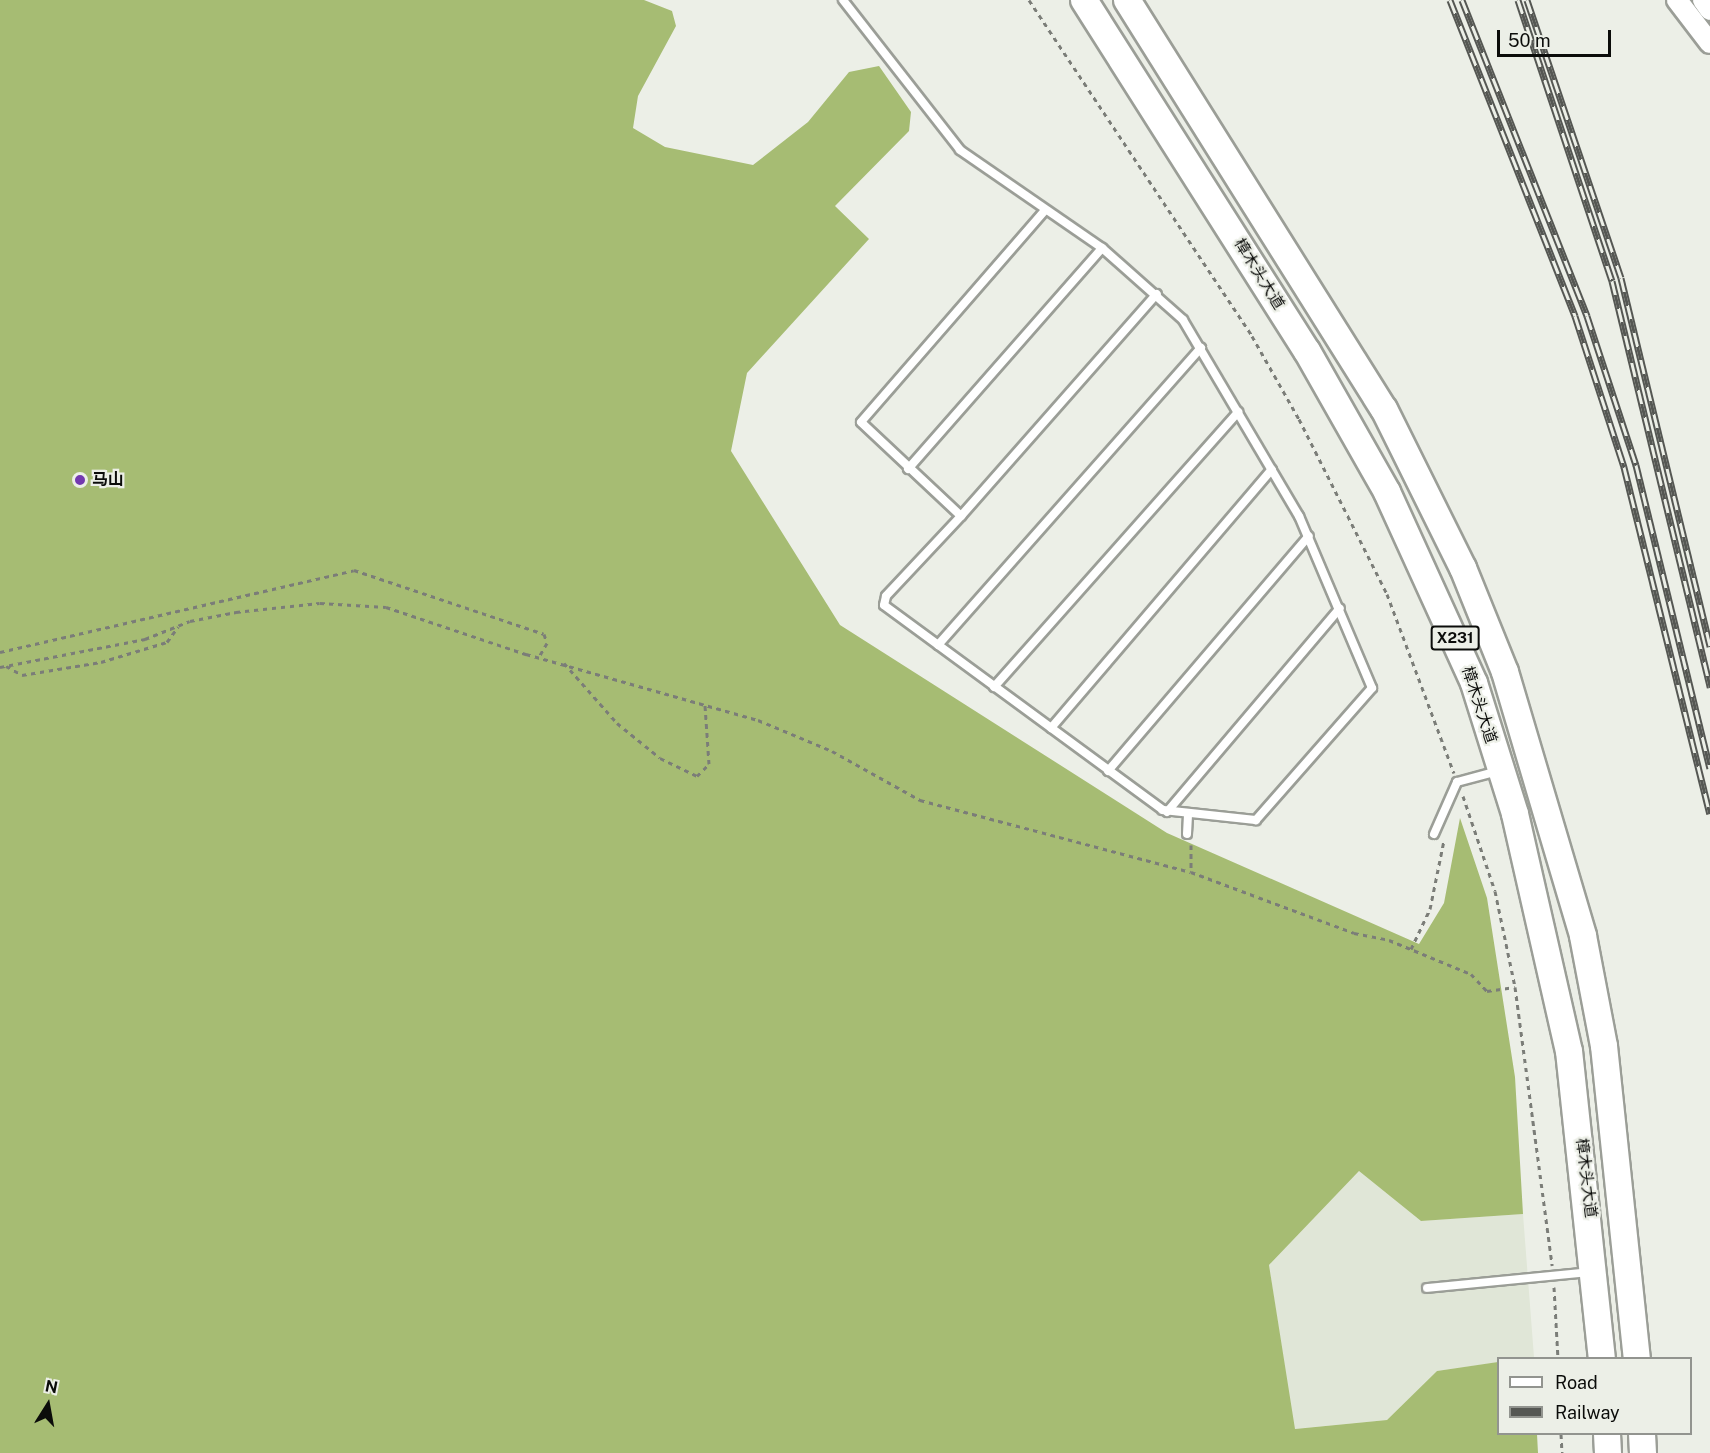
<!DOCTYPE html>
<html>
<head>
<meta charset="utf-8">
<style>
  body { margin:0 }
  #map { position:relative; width:1710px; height:1453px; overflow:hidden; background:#ecefe7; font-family:"Public Sans","Noto Sans SC",sans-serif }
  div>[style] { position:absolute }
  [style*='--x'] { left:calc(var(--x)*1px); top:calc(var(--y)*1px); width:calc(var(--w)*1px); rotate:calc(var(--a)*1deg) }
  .built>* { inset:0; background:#e0e6d7 }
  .forest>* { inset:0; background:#a6bc73 }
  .path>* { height:3px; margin-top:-1.5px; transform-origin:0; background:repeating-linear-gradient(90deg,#7b7d78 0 4.5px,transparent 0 9px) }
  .roads { filter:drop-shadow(2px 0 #9b9e97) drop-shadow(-2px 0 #9b9e97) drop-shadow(0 2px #9b9e97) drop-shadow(0 -2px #9b9e97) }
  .service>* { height:8px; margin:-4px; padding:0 4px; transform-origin:4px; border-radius:4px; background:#fff }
  .tertiary>* { height:20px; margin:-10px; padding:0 10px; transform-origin:10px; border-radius:10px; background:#fff }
  .primary>* { height:26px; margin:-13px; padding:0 13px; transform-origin:13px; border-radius:13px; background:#fff }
  .rail>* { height:7px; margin-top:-3.5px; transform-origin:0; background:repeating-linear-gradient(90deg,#ecefe7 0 14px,#555753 0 28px); box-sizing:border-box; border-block:2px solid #555753 }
  .dots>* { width:16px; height:16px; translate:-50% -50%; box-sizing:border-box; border:3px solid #ecefe7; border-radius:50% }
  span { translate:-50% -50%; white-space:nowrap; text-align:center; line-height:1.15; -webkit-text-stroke:4.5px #ecefe7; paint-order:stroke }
  .shield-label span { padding:2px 4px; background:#ecefe7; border:2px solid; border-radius:4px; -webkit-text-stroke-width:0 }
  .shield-label { font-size:15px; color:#0b0c0a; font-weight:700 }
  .street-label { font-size:16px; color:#0b0c0a }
  .poi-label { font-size:16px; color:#0b0c0a; font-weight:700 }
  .left { translate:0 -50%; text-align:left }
  .legend { position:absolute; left:1497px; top:1357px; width:195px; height:78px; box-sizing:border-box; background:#ecefe7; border:2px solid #92948f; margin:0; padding:8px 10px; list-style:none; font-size:18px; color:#0b0c0a }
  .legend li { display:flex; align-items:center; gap:12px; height:30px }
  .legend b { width:30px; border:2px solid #92948f }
  .north { position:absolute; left:18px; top:1375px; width:60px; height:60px; -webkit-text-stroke:4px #ecefe7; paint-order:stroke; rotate:11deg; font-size:16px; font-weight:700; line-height:24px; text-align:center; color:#0b0c0a }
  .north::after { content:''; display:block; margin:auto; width:21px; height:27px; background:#0b0c0a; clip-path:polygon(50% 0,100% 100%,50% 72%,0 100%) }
  .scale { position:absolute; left:1497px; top:30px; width:114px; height:27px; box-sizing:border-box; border:3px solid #0b0c0a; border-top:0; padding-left:8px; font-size:18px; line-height:21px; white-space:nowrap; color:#0b0c0a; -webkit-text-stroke:4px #ecefe7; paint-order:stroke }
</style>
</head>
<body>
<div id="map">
  <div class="built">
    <i style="clip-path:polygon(1359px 1171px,1421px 1221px,1523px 1214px,1534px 1357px,1437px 1371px,1387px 1420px,1294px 1429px,1269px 1265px)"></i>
  </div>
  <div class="forest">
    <i style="clip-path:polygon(0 0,644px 0,672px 11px,676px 26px,638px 96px,633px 128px,665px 147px,753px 165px,808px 122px,849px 72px,879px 66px,911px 112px,909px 131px,835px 206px,869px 239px,747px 373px,731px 451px,840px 625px,1167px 833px,1419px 944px,1444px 903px,1460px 818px,1487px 898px,1515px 1077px,1523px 1214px,1421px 1221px,1359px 1171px,1269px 1265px,1295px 1429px,1387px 1420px,1437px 1371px,1498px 1362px,1498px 1434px,1537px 1434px,1538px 1453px,0 1453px)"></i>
  </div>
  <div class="path">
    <i style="--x:1029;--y:0;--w:403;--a:56.4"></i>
    <i style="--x:1252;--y:336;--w:95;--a:60.5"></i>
    <i style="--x:1299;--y:419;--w:196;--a:63.3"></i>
    <i style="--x:1387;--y:594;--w:191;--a:69.5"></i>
    <i style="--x:0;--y:652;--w:363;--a:-13"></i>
    <i style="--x:354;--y:570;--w:200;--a:18.6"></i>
    <i style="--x:544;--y:634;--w:9;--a:72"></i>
    <i style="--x:547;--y:643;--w:16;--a:120"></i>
    <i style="--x:564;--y:663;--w:80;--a:48.5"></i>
    <i style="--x:617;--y:723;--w:55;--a:39.1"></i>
    <i style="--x:660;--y:758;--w:41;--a:25.9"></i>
    <i style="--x:697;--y:776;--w:17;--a:-45"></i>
    <i style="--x:709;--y:764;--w:59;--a:-93.9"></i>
    <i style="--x:6;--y:666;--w:18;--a:29"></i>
    <i style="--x:22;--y:675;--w:80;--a:-9.3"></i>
    <i style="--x:101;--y:662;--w:69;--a:-16.9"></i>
    <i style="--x:167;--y:642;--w:19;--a:-54"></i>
    <i style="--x:0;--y:667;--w:148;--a:-10.9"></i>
    <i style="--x:145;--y:639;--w:48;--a:-21.8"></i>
    <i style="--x:190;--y:621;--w:47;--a:-11.1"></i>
    <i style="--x:236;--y:612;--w:84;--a:-6.1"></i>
    <i style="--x:320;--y:603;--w:66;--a:3.5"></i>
    <i style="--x:386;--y:607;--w:148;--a:18.6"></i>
    <i style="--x:526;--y:654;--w:241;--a:15.9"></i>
    <i style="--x:758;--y:720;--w:80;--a:22.7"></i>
    <i style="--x:832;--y:751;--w:101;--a:29.1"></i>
    <i style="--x:920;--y:800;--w:280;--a:14.9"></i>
    <i style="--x:1191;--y:872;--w:174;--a:20.5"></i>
    <i style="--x:1354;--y:933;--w:36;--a:11"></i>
    <i style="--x:1389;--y:940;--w:89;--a:22.5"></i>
    <i style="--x:1471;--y:974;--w:23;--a:47"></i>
    <i style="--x:1487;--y:991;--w:28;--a:-8"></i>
    <i style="--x:1463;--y:796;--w:100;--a:71.4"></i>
    <i style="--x:1495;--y:891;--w:98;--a:78.2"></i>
    <i style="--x:1515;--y:987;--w:281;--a:82.4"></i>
    <i style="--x:1191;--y:845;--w:27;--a:90"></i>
    <i style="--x:1411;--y:949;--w:44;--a:-64.6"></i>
    <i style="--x:1430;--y:909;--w:70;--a:-78.5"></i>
    <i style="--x:1554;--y:1287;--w:71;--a:86.8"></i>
    <i style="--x:1561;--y:1434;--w:19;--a:87"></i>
  </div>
  <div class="roads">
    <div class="service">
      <i style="--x:843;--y:0;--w:190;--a:52"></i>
      <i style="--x:960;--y:150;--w:173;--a:34.6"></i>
      <i style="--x:1102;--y:248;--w:108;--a:41.6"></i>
      <i style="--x:1183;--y:320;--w:228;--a:59.4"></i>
      <i style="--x:1299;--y:516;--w:187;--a:67"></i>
      <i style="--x:1372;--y:688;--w:176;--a:131.3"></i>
      <i style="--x:1256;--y:820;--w:94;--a:-173.9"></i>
      <i style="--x:1163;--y:810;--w:346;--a:-143.7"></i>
      <i style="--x:884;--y:605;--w:9;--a:-77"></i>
      <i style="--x:886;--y:596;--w:110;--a:-46.8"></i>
      <i style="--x:961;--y:516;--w:137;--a:-136.8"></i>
      <i style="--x:861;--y:422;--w:281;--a:-49"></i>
      <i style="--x:908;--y:469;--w:294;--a:-48.7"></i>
      <i style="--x:961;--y:516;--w:296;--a:-48.6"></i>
      <i style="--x:938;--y:645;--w:397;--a:-48.5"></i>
      <i style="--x:994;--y:687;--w:368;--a:-48.4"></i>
      <i style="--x:1051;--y:728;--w:340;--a:-49.5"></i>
      <i style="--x:1108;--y:771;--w:309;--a:-49.5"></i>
      <i style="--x:1167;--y:812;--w:267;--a:-49.7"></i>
      <i style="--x:1187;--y:834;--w:18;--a:-87"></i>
      <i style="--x:1434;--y:834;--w:57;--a:-66.1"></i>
      <i style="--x:1457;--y:782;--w:42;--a:-15"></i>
      <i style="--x:1427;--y:1288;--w:164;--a:-5.6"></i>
    </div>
    <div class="tertiary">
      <i style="--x:1677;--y:0;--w:54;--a:52.5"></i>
      <i style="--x:1703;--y:0;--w:12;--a:55"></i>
    </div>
    <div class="primary">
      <i style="--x:1084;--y:0;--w:416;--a:57.6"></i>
      <i style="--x:1307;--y:351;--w:162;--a:60.4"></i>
      <i style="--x:1387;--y:492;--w:210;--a:65.5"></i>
      <i style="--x:1474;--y:683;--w:137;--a:72.6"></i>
      <i style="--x:1515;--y:814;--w:243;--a:77.2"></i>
      <i style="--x:1569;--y:1051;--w:309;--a:83.9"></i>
      <i style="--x:1127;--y:0;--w:483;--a:57.9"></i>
      <i style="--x:1384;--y:409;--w:178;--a:63.6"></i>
      <i style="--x:1463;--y:568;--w:112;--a:68"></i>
      <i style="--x:1505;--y:672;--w:275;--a:73.5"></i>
      <i style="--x:1583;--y:936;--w:112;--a:79.2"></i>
      <i style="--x:1604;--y:1046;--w:314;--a:84"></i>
      <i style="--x:1607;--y:1434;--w:19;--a:87"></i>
      <i style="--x:1642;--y:1434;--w:19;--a:87"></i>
    </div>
  </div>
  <div class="rail">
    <i style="--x:1450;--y:0;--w:340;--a:68.4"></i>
    <i style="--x:1575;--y:316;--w:159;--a:72"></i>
    <i style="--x:1624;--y:467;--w:357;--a:76.1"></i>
    <i style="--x:1462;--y:0;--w:340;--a:68.4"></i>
    <i style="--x:1587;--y:316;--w:157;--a:71.8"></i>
    <i style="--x:1636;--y:465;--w:312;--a:76.3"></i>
    <i style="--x:1518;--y:0;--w:296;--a:71.5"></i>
    <i style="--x:1612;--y:281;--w:418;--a:76.4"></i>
    <i style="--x:1527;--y:0;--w:293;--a:71.3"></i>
    <i style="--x:1621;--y:278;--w:379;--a:76.4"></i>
  </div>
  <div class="dots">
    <i style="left:80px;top:480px;background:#7339af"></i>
  </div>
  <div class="shield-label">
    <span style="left:1455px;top:638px">X231</span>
  </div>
  <div class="street-label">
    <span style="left:1259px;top:274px;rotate:58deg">樟木头大道</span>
    <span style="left:1479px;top:705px;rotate:72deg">樟木头大道</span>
    <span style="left:1586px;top:1178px;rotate:83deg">樟木头大道</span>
  </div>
  <div class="poi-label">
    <span class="left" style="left:92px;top:480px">马山</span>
  </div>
  <ul class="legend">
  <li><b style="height:8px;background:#fff"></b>Road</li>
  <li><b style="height:8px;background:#555753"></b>Railway</li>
  </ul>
  <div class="north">N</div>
  <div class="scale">50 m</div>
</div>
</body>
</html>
